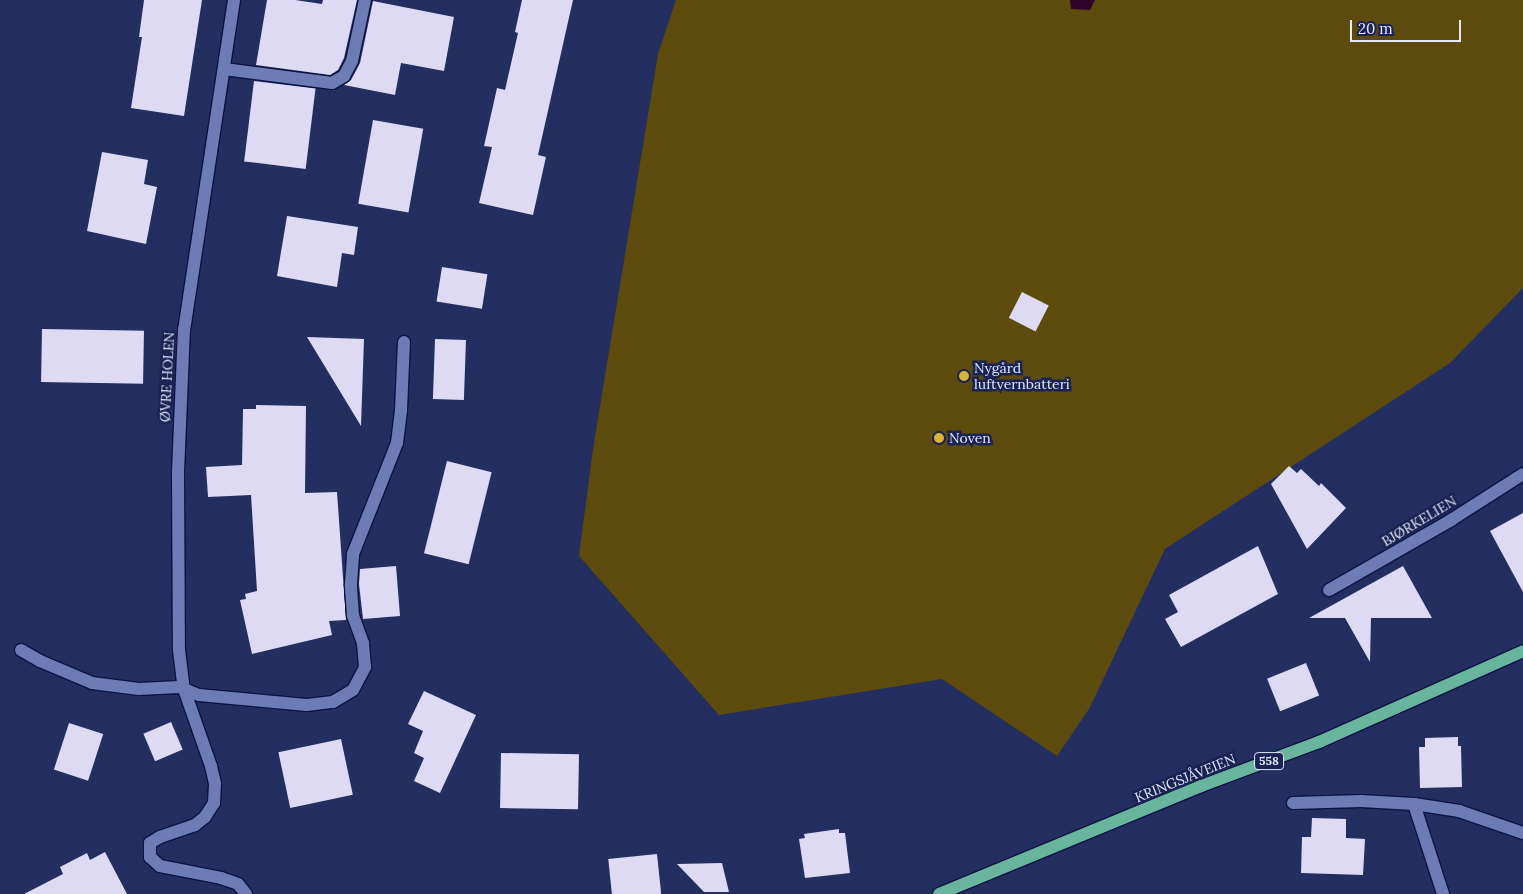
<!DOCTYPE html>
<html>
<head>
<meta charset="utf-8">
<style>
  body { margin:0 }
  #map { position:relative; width:1523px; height:894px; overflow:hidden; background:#242e60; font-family:Lora,serif }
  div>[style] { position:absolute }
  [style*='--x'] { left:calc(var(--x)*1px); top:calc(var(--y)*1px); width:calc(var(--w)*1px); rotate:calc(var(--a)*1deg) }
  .green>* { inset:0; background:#5d4c0e }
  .water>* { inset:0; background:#30032c }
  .building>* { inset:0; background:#dedaf4; transform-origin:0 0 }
  .roads { filter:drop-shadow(1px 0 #0e1343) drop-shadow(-1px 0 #0e1343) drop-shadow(0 1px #0e1343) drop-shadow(0 -1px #0e1343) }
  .lane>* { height:12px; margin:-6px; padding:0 6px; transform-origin:6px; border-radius:6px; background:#6d7cb5 }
  .street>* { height:12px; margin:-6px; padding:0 6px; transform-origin:6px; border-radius:6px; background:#6d7cb5 }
  .primary>* { height:12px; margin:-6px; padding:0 6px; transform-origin:6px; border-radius:6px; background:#69b49c }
  .dots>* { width:14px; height:14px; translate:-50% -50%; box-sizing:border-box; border:2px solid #1b2354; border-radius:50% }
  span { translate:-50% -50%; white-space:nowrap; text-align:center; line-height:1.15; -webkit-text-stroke:5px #1b2354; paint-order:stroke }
  .shield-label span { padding:1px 4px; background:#1b2354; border:1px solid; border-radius:4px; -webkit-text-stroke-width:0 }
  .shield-label { font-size:12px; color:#e4eafd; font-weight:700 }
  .poi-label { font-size:14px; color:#e4eafd }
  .left { translate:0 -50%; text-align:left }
  .street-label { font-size:14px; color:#e4eafd }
  .scale { position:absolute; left:1350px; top:20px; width:111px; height:22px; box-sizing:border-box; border:2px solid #e4eafd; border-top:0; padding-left:6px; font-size:15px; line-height:18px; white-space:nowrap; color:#e4eafd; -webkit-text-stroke:4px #1b2354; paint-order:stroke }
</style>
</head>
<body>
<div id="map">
  <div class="green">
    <i style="clip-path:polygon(676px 0,1523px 0,1523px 288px,1450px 363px,1165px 549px,1089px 709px,1057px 756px,942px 679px,719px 715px,579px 556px,593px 449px,658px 54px)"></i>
  </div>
  <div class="water">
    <i style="clip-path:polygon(1070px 0,1095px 0,1090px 10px,1071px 9px)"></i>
  </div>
  <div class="building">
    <i style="clip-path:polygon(144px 0,202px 0,184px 116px,131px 108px,142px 37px,139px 37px)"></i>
    <i style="clip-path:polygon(267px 0,295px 0,322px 4px,323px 0,357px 0,344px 58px,338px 70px,330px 75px,256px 65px)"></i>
    <i style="clip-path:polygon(522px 0,573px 0,538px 155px,546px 157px,533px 215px,479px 203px,492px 147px,484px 146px,497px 88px,505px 90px,518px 33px,515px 32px)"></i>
    <i style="clip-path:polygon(373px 1px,454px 17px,444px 71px,401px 63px,395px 95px,344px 85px,351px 80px,360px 63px)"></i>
    <i style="left:254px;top:81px;width:62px;height:81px;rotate:7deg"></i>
    <i style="left:373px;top:120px;width:51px;height:85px;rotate:10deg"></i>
    <i style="clip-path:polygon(102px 152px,148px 160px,144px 184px,157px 187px,146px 244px,87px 231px)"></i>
    <i style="clip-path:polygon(287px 216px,358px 227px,354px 255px,342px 253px,337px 287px,277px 276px)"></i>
    <i style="left:442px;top:267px;width:46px;height:35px;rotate:9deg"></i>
    <i style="left:1022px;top:292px;width:30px;height:29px;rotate:27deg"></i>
    <i style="left:42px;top:329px;width:102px;height:53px;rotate:1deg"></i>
    <i style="clip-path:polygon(307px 337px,364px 339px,361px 426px)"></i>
    <i style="left:435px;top:339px;width:31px;height:60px;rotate:2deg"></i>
    <i style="clip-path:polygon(256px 405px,306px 406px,305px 493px,337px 492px,346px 620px,329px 621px,332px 635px,252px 654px,240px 600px,246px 599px,245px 594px,257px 591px,251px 495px,208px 497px,206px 467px,242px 465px,243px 409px,256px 409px)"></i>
    <i style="left:447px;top:461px;width:46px;height:95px;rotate:14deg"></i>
    <i style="clip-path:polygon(1289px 466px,1297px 473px,1301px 469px,1319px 486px,1321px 483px,1346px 508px,1307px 549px,1271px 484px)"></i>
    <i style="clip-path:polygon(1523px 513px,1523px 592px,1490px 531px)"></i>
    <i style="clip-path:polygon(1258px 546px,1278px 594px,1181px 647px,1165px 619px,1178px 612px,1169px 595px)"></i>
    <i style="clip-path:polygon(396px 566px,400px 616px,363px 619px,359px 584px,360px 569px)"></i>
    <i style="clip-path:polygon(1403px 566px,1432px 618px,1371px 618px,1370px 662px,1345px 618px,1309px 618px)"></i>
    <i style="left:1306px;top:663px;width:35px;height:42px;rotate:68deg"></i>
    <i style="clip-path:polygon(424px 691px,476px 715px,440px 793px,414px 781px,424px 758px,414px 753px,423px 731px,408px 724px)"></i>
    <i style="left:171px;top:722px;width:30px;height:30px;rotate:67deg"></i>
    <i style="left:69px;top:723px;width:36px;height:49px;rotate:18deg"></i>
    <i style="clip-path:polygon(1458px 737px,1458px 746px,1461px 746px,1462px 787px,1420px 788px,1419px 747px,1425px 747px,1425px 738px)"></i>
    <i style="left:341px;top:739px;width:57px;height:64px;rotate:78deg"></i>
    <i style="left:501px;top:753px;width:78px;height:55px;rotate:1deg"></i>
    <i style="clip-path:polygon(1312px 818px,1346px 819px,1346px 838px,1365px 839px,1363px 875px,1301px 873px,1302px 837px,1311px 837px)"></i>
    <i style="clip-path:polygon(839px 829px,839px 833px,845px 833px,850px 873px,805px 878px,799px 839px,805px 838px,804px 834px)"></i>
    <i style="clip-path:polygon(105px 852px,127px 894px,24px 894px,63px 874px,60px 867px,87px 853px,90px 860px)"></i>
    <i style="left:657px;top:854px;width:40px;height:49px;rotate:84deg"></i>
    <i style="clip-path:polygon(722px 863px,729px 892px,704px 892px,677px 864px)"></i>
  </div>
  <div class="roads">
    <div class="lane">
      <i style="--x:21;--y:650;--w:22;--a:30"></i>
      <i style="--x:40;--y:661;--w:56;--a:22.9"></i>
      <i style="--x:92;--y:683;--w:47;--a:7.3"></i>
      <i style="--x:139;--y:689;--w:40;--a:-2.9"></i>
      <i style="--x:179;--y:687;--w:5;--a:22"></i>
    </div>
    <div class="street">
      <i style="--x:234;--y:0;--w:333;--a:98.6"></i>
      <i style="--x:184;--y:329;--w:146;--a:92.4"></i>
      <i style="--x:178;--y:475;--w:175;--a:89.7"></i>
      <i style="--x:179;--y:650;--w:39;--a:83"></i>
      <i style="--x:184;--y:689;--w:82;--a:70.7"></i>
      <i style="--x:211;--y:766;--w:18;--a:77"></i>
      <i style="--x:215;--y:784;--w:19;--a:93"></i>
      <i style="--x:214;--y:803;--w:17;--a:123"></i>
      <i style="--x:205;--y:817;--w:13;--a:141"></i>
      <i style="--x:195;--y:825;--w:37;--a:161"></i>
      <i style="--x:160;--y:837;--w:12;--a:149"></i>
      <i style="--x:150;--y:843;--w:14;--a:90"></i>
      <i style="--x:150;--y:857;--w:13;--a:42"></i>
      <i style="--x:160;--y:866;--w:62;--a:11.1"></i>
      <i style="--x:221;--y:878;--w:18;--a:19"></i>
      <i style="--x:238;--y:884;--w:13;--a:51"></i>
      <i style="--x:224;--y:69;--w:109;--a:7.4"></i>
      <i style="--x:332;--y:83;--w:14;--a:-30"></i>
      <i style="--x:344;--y:76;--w:17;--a:-62"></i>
      <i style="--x:352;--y:61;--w:62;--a:-78"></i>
      <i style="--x:1329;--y:590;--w:141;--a:-29.8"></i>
      <i style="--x:1451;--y:520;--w:85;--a:-32.6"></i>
      <i style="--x:184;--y:689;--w:16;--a:22"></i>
      <i style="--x:199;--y:695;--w:108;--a:5.3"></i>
      <i style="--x:307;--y:705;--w:26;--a:-7"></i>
      <i style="--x:333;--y:702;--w:23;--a:-31"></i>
      <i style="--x:353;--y:690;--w:26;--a:-62"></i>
      <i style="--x:365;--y:667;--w:24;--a:-95"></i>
      <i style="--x:363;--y:643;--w:29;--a:-110"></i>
      <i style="--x:353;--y:616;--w:32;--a:-94"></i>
      <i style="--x:351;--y:584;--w:30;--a:-86"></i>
      <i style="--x:353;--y:554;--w:119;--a:-68.4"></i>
      <i style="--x:397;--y:443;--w:33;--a:-83"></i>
      <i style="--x:401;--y:410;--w:68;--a:-87.5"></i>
      <i style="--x:1293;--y:803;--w:68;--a:-1.7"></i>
      <i style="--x:1361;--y:801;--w:53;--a:3.2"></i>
      <i style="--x:1414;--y:804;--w:46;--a:8.8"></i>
      <i style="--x:1459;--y:811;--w:68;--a:19"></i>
      <i style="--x:1414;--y:804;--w:95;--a:72.1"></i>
    </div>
    <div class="primary">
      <i style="--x:939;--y:894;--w:283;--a:-22.4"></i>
      <i style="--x:1201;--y:786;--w:126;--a:-20.4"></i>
      <i style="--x:1319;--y:742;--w:223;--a:-24"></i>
    </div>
  </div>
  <div class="dots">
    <i style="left:964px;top:376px;background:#d8b434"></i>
    <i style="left:939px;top:438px;background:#d8b434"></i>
  </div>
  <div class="shield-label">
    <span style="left:1269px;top:761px">558</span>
  </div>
  <div class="poi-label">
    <span class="left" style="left:974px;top:376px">Nygård<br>luftvernbatteri</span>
    <span class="left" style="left:949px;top:438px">Noven</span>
  </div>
  <div class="street-label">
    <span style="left:167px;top:377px;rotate:-87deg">ØVRE HOLEN</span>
    <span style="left:1419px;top:521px;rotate:-31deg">BJØRKELIEN</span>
    <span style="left:1185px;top:778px;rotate:-22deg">KRINGSJÅVEIEN</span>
  </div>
  <div class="scale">20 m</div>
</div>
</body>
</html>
